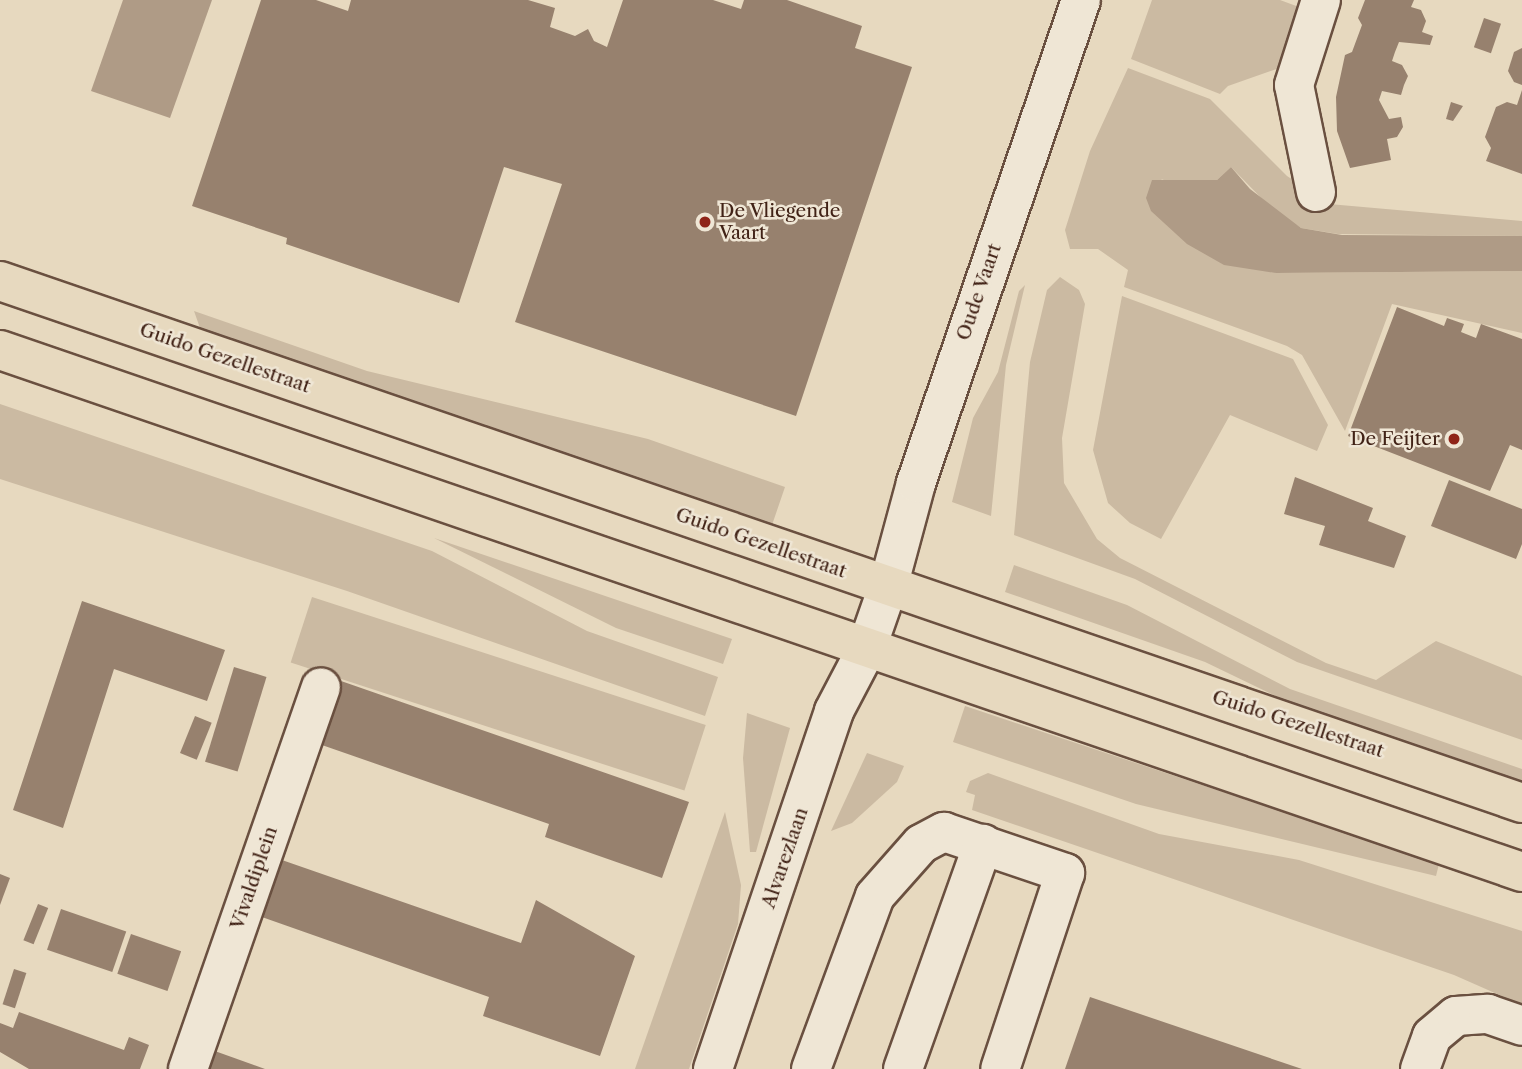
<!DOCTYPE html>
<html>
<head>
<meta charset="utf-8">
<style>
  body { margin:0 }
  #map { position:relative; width:1522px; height:1069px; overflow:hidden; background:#e7d9bf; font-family:"Libre Caslon Text",serif }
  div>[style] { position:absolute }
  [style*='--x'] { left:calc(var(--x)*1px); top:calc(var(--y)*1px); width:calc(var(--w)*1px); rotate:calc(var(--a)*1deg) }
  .green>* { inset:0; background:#cbbaa2; transform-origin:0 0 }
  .water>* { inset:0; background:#af9b86 }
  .building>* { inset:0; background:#97816e; transform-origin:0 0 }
  .roads { filter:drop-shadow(2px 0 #6a5040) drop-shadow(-2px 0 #6a5040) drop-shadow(0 2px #6a5040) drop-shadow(0 -2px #6a5040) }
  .minor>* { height:38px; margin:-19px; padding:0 19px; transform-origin:19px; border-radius:19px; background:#efe6d5 }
  .major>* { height:38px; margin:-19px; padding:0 19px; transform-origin:19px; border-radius:19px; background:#e7d9bf }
  .dots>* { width:19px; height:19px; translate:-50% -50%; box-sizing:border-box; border:4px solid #efe6d5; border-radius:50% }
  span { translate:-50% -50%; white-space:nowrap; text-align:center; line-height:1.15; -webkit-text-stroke:5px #efe6d5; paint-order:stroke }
  .poi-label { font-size:19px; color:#412216 }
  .left { translate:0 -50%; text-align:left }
  .right { translate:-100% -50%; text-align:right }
  .street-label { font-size:19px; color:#412216 }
</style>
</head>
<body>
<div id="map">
  <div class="green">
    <i style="clip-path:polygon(1152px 0,1280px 0,1299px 7px,1288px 65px,1228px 86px,1220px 94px,1131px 59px)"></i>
    <i style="clip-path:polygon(1128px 68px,1210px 99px,1287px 176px,1329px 204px,1522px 221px,1522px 236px,1338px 234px,1301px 228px,1272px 209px,1231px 167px,1217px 180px,1172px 183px,1161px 179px,1276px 273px,1522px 271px,1522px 333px,1392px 304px,1345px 431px,1302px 355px,1287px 346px,1124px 287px,1128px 270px,1098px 249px,1070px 249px,1065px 230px,1090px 151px)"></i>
    <i style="clip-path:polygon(1060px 277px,1079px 290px,1085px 304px,1062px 438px,1064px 483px,1097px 539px,1120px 558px,1326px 663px,1376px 680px,1436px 641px,1522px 676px,1522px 740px,1297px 662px,1135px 579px,1014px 535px,1030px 362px,1047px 290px)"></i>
    <i style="clip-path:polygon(1025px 285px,1006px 365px,991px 516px,952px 502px,973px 418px,998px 372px,1019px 291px)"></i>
    <i style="clip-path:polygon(1122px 296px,1293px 359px,1328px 425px,1317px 451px,1230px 415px,1161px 539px,1130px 523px,1108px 503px,1093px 450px)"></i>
    <i style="clip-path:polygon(194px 311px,367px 371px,648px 439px,785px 487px,772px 525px,200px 328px)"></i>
    <i style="clip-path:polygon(0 404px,432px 551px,587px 631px,718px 677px,705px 716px,347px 591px,0 479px)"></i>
    <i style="clip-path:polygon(434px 538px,732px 639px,723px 664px,616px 628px)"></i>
    <i style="clip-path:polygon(1014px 565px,1127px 605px,1290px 689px,1522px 769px,1522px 783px,1288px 702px,1205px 662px,1005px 592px)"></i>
    <i style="left:312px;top:597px;width:414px;height:69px;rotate:18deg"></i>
    <i style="clip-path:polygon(965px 706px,1439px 864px,1436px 876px,1136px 804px,953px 742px)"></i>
    <i style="clip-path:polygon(747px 713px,790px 728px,756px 852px,750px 852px,743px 758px)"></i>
    <i style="clip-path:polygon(867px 753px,904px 766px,897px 782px,852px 823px,831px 831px)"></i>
    <i style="clip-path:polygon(988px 773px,1159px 834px,1299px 860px,1522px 931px,1522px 1005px,1454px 975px,972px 810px,975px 795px,966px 792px,970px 781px)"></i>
    <i style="clip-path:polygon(725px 812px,741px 885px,738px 924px,689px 1069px,635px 1069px)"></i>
  </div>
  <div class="water">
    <i style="clip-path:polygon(123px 0,212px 0,170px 118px,91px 91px)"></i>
    <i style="clip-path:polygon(1231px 167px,1250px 189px,1301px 228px,1342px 235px,1522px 236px,1522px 271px,1276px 273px,1224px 265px,1187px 244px,1151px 211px,1146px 198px,1152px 180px,1217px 180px)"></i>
  </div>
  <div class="building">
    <i style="clip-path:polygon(261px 0,316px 0,348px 11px,351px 0,528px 0,555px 8px,550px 27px,575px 36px,588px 29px,594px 41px,607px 47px,623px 0,713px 0,741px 9px,744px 0,787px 0,862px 26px,855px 48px,912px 67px,796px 416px,515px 322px,562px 184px,504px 167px,459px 303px,286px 244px,287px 238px,192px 206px)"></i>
    <i style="clip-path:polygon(1365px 0,1414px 0,1411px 7px,1421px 10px,1426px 21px,1422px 32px,1433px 36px,1430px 45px,1399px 42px,1395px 52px,1392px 61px,1402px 65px,1408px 76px,1404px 85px,1401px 95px,1382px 91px,1379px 100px,1389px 119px,1401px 117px,1403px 127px,1397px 137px,1387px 139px,1391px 160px,1350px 168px,1337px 131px,1336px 97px,1345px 55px,1352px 52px,1362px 25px,1358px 18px)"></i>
    <i style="left:1484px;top:18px;width:18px;height:31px;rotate:19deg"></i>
    <i style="clip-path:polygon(1522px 48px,1522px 85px,1514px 82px,1508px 71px,1514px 52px)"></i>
    <i style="clip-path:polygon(1522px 90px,1522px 174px,1486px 161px,1491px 148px,1485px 137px,1496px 107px,1507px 102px,1517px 105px)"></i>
    <i style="clip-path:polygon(1451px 102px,1463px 106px,1453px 121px,1446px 119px)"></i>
    <i style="clip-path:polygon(1397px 307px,1444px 326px,1447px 318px,1464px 324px,1461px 332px,1476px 338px,1481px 324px,1522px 339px,1522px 450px,1510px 445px,1490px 491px,1348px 436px)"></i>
    <i style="clip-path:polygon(1295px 477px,1373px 508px,1368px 521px,1406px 536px,1394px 568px,1319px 545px,1325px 526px,1284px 514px)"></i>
    <i style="clip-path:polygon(1449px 480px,1522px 509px,1522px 544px,1516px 559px,1431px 526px)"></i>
    <i style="clip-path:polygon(82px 601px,225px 650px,207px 701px,114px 669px,63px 828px,13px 810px)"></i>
    <i style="left:234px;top:667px;width:34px;height:99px;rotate:17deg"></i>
    <i style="clip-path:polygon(341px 681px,689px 802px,662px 878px,545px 837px,549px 824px,319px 744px)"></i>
    <i style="left:195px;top:716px;width:18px;height:40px;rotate:22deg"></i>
    <i style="clip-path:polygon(279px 859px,521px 943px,536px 900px,635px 956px,600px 1056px,483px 1016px,489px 997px,259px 916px)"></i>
    <i style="clip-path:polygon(0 874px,10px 878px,0 905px)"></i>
    <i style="left:38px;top:904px;width:11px;height:39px;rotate:22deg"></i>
    <i style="left:61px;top:909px;width:69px;height:43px;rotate:19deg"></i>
    <i style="left:131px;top:934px;width:53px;height:42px;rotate:19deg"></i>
    <i style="left:14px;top:969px;width:13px;height:37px;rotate:18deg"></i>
    <i style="clip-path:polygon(1090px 997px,1302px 1069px,1065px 1069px)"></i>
    <i style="clip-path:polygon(19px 1012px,124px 1050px,129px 1037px,149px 1045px,140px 1069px,29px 1069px,0 1052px,0 1023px,13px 1028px)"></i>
    <i style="clip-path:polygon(212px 1050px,265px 1069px,206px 1069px)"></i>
  </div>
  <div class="roads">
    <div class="minor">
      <i style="--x:1316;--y:192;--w:109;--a:-101.6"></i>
      <i style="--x:1294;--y:85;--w:89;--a:-72.4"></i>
      <i style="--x:188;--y:1069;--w:404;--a:-70.8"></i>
      <i style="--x:713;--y:1069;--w:378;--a:-71.3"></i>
      <i style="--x:834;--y:711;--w:69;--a:-62.3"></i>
      <i style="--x:866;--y:650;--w:67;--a:-70.8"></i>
      <i style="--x:888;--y:587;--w:108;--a:-74.9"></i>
      <i style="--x:916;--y:483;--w:510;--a:-71.14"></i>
      <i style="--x:811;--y:1069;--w:184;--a:-69.7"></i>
      <i style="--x:875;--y:896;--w:69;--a:-48.5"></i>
      <i style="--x:921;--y:844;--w:26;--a:-28"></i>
      <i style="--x:944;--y:832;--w:128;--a:18.7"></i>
      <i style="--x:1065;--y:873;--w:206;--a:108.3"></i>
      <i style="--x:903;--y:1069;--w:239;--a:-70.4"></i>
      <i style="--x:1420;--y:1069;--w:35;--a:-70"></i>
      <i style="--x:1432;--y:1036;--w:31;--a:-40"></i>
      <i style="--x:1456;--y:1016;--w:32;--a:-4"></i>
      <i style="--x:1488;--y:1014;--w:36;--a:19"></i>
    </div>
    <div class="major">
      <i style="--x:0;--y:281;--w:1609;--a:18.93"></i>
      <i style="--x:0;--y:350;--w:1609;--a:18.93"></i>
    </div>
  </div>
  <div class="dots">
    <i style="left:705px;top:222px;background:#8f2418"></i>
    <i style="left:1454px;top:439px;background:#8f2418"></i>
  </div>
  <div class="poi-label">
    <span class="left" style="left:719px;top:222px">De Vliegende<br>Vaart</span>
    <span class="right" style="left:1440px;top:439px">De Feijter</span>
  </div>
  <div class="street-label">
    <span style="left:979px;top:292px;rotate:-71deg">Oude Vaart</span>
    <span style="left:225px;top:358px;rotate:19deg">Guido Gezellestraat</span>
    <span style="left:761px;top:543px;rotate:19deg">Guido Gezellestraat</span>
    <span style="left:1298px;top:724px;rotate:18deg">Guido Gezellestraat</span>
    <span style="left:785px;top:858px;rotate:-71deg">Alvarezlaan</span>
    <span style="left:254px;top:878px;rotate:-71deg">Vivaldiplein</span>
  </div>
</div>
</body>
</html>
